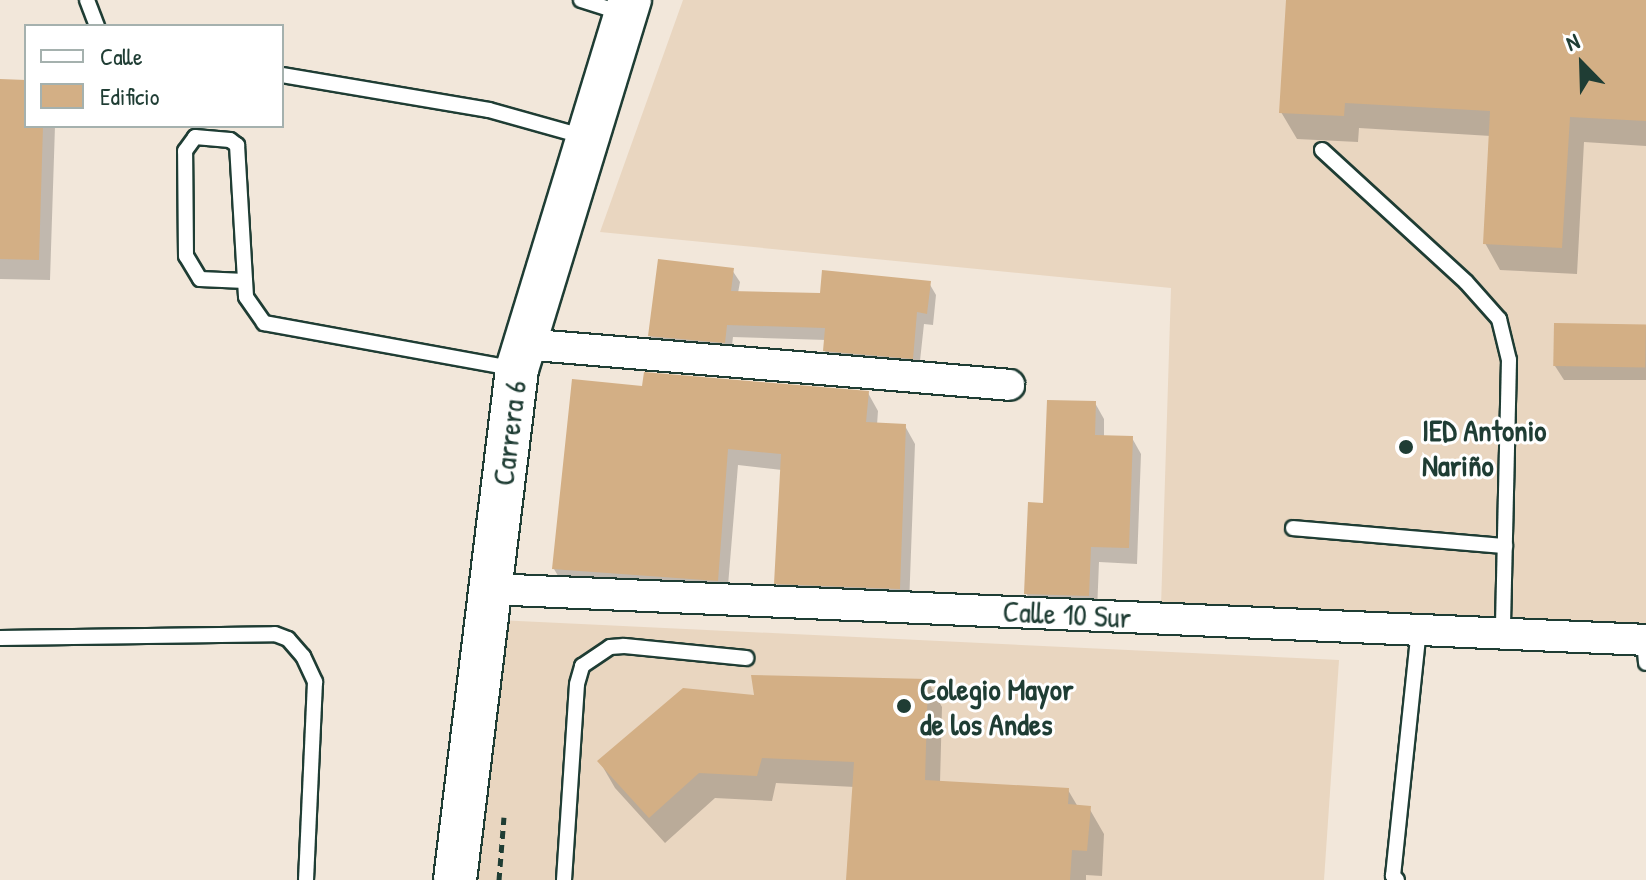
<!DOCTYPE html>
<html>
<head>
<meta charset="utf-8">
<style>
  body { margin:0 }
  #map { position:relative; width:1646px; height:880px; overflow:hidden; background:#f2e7da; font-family:"Patrick Hand",sans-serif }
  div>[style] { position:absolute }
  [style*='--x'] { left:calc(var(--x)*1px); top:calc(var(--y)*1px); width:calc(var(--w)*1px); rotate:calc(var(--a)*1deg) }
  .built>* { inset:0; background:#e9d6c0 }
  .shadow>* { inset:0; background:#0003 }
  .building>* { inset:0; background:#d3af85; transform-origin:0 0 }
  .path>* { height:5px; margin-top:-2.5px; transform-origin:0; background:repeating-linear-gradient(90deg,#1f3d34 0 8px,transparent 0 14px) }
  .roads { filter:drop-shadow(2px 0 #1f3d34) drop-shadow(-2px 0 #1f3d34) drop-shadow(0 2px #1f3d34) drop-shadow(0 -2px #1f3d34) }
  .lane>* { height:14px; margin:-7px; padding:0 7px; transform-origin:7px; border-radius:7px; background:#fff }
  .street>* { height:30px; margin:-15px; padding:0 15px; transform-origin:15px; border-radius:15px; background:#fff }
  .secondary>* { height:42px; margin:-21px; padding:0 21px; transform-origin:21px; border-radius:21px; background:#fff }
  .dots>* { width:22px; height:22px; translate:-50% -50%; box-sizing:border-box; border:4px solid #fff; border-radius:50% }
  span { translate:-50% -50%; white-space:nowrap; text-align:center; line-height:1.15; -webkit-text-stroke:6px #fff; paint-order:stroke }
  .poi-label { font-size:30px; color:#1f3d34; font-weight:700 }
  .left { translate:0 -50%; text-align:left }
  .street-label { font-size:30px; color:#1f3d34 }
  .legend { position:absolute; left:24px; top:24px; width:260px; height:104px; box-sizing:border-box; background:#fff; border:2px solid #a5b1ae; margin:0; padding:10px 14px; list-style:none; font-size:24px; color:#1f3d34 }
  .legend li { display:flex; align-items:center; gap:16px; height:40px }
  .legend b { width:40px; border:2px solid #a5b1ae }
  .north { position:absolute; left:1542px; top:24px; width:80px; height:80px; -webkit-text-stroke:6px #fff; paint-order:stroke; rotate:337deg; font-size:22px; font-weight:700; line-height:32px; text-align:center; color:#1f3d34 }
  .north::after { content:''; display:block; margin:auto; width:28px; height:36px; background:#1f3d34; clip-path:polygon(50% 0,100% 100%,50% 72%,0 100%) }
</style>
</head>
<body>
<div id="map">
  <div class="built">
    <i style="clip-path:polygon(683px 0,1646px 0,1646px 631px,1161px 607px,1171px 288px,600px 232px)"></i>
    <i style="clip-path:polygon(477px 619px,1339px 660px,1324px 880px,461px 880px)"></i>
  </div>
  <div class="shadow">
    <i style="clip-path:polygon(1288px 0,1646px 0,1646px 146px,1584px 142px,1577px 274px,1500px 270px,1485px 243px,1491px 136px,1359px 128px,1358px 142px,1297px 139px,1281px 112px)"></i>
    <i style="clip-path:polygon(0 81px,26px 82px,26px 126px,55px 126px,50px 280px,0 279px)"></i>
    <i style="clip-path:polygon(732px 270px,740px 282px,738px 293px,822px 295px,929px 283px,936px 295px,933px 325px,924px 324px,919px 370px,832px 363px,825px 351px,826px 340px,733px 337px,731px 354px,657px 348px,650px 336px)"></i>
    <i style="clip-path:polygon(1646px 326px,1646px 380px,1564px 380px,1555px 366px)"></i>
    <i style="clip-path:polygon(644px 388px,868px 393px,878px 411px,877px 425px,905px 426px,915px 444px,909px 606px,786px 601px,776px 583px,782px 470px,738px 465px,727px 598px,564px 586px,554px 569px)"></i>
    <i style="clip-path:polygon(1095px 403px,1104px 419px,1104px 437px,1132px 438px,1141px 454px,1137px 564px,1099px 562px,1097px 612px,1035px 609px,1026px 593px,1045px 505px)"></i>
    <i style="clip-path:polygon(927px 680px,942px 707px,940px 783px,1068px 790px,1078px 807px,1089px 808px,1104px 834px,1102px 876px,1086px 875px,1086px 880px,848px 880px,855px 787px,776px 783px,772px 801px,715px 798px,665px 843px,615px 788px,600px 762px,756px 697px)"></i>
  </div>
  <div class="building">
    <i style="clip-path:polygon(1286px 0,1646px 0,1646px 121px,1570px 117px,1562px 248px,1483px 244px,1490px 111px,1345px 103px,1344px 116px,1279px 113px)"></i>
    <i style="clip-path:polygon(0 79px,26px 80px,26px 126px,43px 126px,39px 260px,0 259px)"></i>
    <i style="clip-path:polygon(658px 259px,734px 268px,731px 291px,820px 293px,822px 270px,931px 281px,927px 314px,917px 312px,913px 359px,823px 351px,825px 328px,727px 325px,725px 343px,648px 336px)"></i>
    <i style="left:1554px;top:323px;width:92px;height:43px;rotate:1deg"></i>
    <i style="clip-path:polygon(644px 372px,869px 391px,866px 422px,906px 424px,900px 589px,774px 584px,781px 454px,728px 449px,718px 581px,552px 569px,572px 379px,642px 386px)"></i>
    <i style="clip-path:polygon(1047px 400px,1096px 401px,1095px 435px,1133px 436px,1129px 548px,1091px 547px,1089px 596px,1024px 594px,1028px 502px,1043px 503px)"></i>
    <i style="clip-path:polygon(751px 675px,928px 679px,925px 780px,1069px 788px,1068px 804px,1091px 806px,1087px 851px,1072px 850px,1070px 880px,846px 880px,854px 762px,762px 758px,757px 776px,699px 773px,649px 818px,597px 761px,683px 688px,754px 695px)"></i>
  </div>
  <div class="path">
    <i style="--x:499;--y:880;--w:63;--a:-85.5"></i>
  </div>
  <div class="roads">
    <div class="lane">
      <i style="--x:87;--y:0;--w:28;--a:69"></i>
      <i style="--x:581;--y:0;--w:43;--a:17.6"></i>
      <i style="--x:282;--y:75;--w:210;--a:9.6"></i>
      <i style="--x:489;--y:110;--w:101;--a:15.6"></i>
      <i style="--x:1322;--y:150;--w:195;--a:42.5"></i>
      <i style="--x:1466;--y:282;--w:50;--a:48.3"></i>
      <i style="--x:1499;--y:319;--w:42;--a:76.3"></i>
      <i style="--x:1509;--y:360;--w:273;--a:91.3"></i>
      <i style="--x:245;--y:281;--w:45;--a:-177.5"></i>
      <i style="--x:200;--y:279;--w:27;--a:-121"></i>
      <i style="--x:186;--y:256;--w:105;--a:-90.5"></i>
      <i style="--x:185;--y:151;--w:17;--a:-54"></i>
      <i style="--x:195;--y:137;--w:35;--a:5"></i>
      <i style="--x:230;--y:140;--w:9;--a:36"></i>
      <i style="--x:237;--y:145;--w:152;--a:86.6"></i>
      <i style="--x:246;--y:297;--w:32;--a:55"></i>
      <i style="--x:264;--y:323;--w:252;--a:10.3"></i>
      <i style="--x:1293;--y:528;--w:213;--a:4.9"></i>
      <i style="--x:0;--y:638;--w:275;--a:-0.8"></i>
      <i style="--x:275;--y:634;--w:14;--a:21"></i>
      <i style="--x:288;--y:639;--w:23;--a:49"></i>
      <i style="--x:303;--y:656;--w:29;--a:65"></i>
      <i style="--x:315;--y:682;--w:198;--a:92.6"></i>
      <i style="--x:1644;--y:640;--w:23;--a:85"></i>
      <i style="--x:564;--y:880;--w:196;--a:-86.2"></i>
      <i style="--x:577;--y:684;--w:19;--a:-74"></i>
      <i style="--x:582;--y:666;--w:34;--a:-34"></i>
      <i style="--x:610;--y:647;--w:14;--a:-4"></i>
      <i style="--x:624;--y:646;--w:123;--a:5.6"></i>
      <i style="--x:1397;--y:880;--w:6;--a:-135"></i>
      <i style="--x:1393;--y:876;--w:247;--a:-84"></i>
    </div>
    <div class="street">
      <i style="--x:523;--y:344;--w:488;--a:4.8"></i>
      <i style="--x:489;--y:589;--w:1158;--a:2.52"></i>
    </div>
    <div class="secondary">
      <i style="--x:455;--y:880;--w:515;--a:-83.08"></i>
      <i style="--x:517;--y:369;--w:386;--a:-73"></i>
    </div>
  </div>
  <div class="dots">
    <i style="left:1406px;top:447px;background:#1f3d34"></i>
    <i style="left:904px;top:706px;background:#1f3d34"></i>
  </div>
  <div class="poi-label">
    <span class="left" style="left:1422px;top:447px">IED Antonio<br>Nariño</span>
    <span class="left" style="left:920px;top:706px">Colegio Mayor<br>de los Andes</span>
  </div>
  <div class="street-label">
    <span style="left:509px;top:433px;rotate:-83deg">Carrera 6</span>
    <span style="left:1067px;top:614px;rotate:3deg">Calle 10 Sur</span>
  </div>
  <ul class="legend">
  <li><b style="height:10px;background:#fff"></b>Calle</li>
  <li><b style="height:22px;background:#d3af85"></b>Edificio</li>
  </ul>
  <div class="north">N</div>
</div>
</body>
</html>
